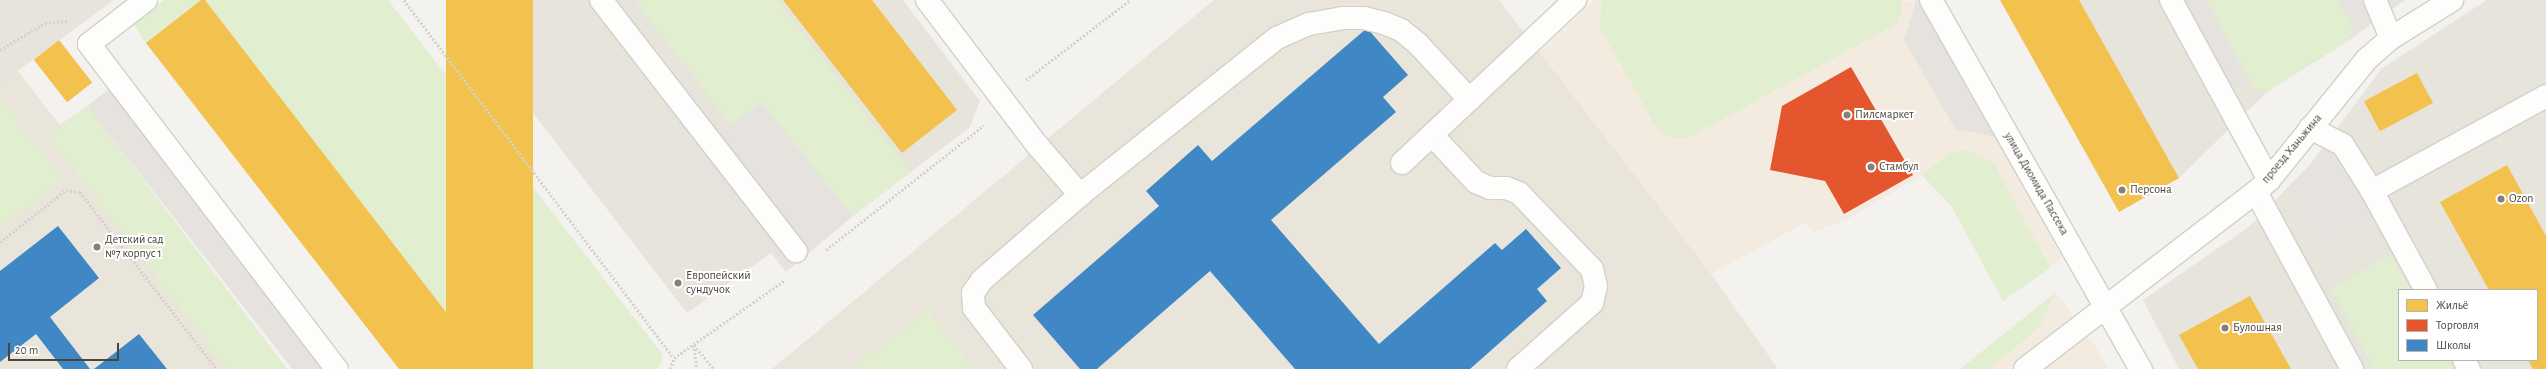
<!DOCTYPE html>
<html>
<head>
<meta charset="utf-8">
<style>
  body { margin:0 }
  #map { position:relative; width:2546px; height:369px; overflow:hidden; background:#f4f2ee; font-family:"Alegreya Sans",sans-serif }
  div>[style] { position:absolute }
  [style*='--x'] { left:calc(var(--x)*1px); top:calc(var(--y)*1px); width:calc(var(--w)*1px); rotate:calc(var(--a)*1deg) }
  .residential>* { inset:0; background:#e7e4dc }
  .commercial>* { inset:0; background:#f3ebdf }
  .education>* { inset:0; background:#eae5da }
  .green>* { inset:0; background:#e1eecf }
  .parking>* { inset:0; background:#e6e3df; transform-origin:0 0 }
  .homes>* { inset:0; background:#f2c14e; transform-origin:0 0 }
  .shops>* { inset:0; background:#e4572e }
  .schools>* { inset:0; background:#3f88c5 }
  .path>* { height:2.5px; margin-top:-1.25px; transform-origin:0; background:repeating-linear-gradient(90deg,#d3d2cc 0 2px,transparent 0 4px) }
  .roads { filter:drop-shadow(1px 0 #d2d0cb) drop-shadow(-1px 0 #d2d0cb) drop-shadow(0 1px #d2d0cb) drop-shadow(0 -1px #d2d0cb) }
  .minor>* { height:22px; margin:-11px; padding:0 11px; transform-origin:11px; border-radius:11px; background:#fdfdfc }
  .dots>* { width:11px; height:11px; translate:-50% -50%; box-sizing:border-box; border:2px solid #fff; border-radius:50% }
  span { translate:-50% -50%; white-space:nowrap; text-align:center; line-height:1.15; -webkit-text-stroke:4px #fff; paint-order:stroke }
  .poi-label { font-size:12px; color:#4b4439 }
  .left { translate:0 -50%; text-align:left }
  .street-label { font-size:12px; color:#4b4439 }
  .legend { position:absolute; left:2398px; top:289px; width:140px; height:72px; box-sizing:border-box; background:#fff; border:1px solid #b7b4b0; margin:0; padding:5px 7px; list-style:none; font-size:12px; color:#4b4439 }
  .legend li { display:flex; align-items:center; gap:8px; height:20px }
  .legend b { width:20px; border:1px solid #b7b4b0 }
  .scale { position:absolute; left:8px; top:343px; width:111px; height:18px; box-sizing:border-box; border:2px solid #4b4439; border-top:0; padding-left:5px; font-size:12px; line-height:14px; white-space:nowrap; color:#4b4439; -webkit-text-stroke:3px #fff; paint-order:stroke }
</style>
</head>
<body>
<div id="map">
  <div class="residential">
    <i style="clip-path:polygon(0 0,114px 0,0 84px)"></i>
    <i style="clip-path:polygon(446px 0,903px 0,980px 101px,970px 127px,853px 216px,786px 272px,771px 253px,687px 313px)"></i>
    <i style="clip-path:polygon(2000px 0,2405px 0,2348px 41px,2267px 92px,2179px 178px,2119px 212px)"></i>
    <i style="clip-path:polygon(evenodd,2487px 0,2546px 0,2546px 369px,2179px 369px,2143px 300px,2250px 226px,2310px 165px,2381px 69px,2487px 0,2399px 290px,2537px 290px,2537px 360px,2399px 360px,2399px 290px)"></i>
  </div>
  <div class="commercial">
    <i style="clip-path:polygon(1594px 0,1601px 0,1600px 28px,1901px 14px,1902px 2px,1917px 0,1997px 137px,2062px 258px,2003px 301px,1952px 207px,1922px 175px,1846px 220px,1813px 232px,1805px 223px,1711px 274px,1538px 54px)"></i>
    <i style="clip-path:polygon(2056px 292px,2099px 352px,2108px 369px,1988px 369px,2041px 324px)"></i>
  </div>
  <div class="education">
    <i style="clip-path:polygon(1214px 0,1499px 0,1711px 274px,1778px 369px,772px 369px)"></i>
    <i style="clip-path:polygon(17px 70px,60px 125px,87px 106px,287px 369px,0 369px,0 84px)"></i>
  </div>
  <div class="green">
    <i style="clip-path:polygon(164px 0,201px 0,146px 43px,134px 25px)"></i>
    <i style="clip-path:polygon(205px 0,388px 0,663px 355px,658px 369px,490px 369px)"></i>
    <i style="clip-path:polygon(635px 0,777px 0,911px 172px,853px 216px,761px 102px,731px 125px)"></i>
    <i style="clip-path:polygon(1601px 0,1901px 0,1902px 2px,1901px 14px,1896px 24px,1690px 137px,1673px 139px,1661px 132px,1655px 125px,1600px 28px)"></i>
    <i style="clip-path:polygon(2206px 0,2337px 0,2350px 21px,2352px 31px,2348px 41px,2267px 92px,2253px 87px)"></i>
    <i style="clip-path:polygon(0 99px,63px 179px,0 228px)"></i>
    <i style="clip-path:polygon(87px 106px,287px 369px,227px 369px,48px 136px)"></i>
    <i style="clip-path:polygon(1967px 150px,1993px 162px,2050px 268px,2003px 301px,1952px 207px,1922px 175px,1950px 153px)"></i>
    <i style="clip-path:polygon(2391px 255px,2410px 290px,2399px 290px,2399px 360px,2448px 360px,2453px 369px,2374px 369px,2331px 288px)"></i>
    <i style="clip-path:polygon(2056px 292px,2041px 324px,2020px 344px,1988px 369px,1960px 369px)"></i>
    <i style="clip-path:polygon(928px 310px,974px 369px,857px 369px,855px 366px)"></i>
  </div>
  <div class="parking">
    <i style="clip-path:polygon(1916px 0,1917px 0,1997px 137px,1955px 129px,1904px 40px)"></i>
    <i style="clip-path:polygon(2182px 0,2206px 0,2253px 87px,2227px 87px)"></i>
    <i style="clip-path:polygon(2337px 0,2370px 0,2373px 4px,2350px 21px)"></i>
    <i style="left:109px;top:89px;width:353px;height:28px;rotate:52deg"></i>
    <i style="left:760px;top:102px;width:147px;height:83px;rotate:51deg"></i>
    <i style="clip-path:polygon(2326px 143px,2371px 218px,2322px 246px,2286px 189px,2310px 165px)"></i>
  </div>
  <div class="homes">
    <i style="clip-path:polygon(201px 0,205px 0,490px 369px,399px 369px,146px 43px)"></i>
    <i style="left:446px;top:0;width:87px;height:395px"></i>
    <i style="clip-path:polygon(783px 0,872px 0,957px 110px,902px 153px)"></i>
    <i style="clip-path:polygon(2000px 0,2079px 0,2179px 178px,2119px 212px)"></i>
    <i style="left:59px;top:40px;width:54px;height:32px;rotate:52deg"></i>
    <i style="left:2417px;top:73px;width:34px;height:60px;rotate:62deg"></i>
    <i style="clip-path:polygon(2507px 165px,2546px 236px,2546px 369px,2533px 369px,2528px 360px,2537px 360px,2537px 290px,2489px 290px,2440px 202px)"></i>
    <i style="clip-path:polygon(2250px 296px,2291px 369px,2198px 369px,2179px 335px)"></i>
  </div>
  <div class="shops">
    <i style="clip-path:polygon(1851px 67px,1913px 175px,1844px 214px,1825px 181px,1770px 170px,1782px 106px)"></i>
  </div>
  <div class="schools">
    <i style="clip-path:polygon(1367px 28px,1408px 75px,1383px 97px,1396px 112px,1271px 220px,1379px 344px,1495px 243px,1502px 250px,1526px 229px,1561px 268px,1537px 289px,1547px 301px,1470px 369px,1295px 369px,1210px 271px,1097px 369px,1080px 369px,1033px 315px,1159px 206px,1146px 191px,1198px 145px,1212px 161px)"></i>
    <i style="clip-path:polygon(58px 226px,99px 278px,50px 317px,90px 369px,63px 369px,36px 334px,0 362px,0 271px)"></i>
    <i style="clip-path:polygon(139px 334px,167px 369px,94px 369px)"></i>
  </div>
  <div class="path">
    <i style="--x:404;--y:0;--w:448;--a:53"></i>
    <i style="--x:0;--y:50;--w:52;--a:-31"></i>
    <i style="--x:45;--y:23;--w:24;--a:-5"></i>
    <i style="--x:1026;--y:80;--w:131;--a:-37.6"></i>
    <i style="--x:0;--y:242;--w:84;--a:-38.2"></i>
    <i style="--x:66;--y:190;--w:14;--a:8"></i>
    <i style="--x:80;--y:192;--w:224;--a:52.3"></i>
    <i style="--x:826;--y:250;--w:201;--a:-38.3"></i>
    <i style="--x:694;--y:345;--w:31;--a:50"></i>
    <i style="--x:694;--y:345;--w:24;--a:83"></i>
    <i style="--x:670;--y:369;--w:12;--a:-70"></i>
    <i style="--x:674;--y:358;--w:136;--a:-35.1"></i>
  </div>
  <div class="roads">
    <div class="minor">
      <i style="--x:146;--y:0;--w:72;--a:142.3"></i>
      <i style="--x:89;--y:44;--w:409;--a:52.7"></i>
      <i style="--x:601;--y:0;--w:318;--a:52.2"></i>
      <i style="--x:927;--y:0;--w:183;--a:52.8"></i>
      <i style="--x:1038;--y:146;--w:65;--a:49.4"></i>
      <i style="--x:1931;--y:0;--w:425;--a:60.4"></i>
      <i style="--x:2171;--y:0;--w:205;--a:61.4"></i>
      <i style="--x:2375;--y:0;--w:41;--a:67.2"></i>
      <i style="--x:2310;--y:128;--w:37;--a:27"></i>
      <i style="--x:2343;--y:145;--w:54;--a:57.8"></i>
      <i style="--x:2372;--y:191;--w:198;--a:-28.6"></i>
      <i style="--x:1432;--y:135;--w:64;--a:46.9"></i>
      <i style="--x:1476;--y:182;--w:15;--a:23"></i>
      <i style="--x:1490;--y:188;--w:16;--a:0"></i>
      <i style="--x:1506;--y:188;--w:14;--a:21"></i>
      <i style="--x:1519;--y:193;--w:105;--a:46.2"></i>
      <i style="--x:1592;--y:269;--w:17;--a:77"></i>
      <i style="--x:1596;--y:286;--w:17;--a:103"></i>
      <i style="--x:1592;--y:303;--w:99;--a:138.3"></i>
      <i style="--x:1402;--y:163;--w:238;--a:-43.3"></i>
      <i style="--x:2372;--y:191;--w:113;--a:61.4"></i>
      <i style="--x:2256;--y:192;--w:201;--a:61.5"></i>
      <i style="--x:2464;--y:360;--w:10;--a:61"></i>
      <i style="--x:1021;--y:369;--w:77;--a:-127.6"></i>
      <i style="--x:974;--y:308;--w:15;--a:-94"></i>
      <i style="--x:973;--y:293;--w:16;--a:-55"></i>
      <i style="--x:982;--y:280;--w:130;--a:-40.9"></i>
      <i style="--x:1080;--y:195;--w:252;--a:-38.6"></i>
      <i style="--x:1277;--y:38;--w:35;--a:-24"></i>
      <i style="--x:1309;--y:24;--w:34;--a:-10"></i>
      <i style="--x:1342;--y:18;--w:22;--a:0"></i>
      <i style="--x:1364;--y:18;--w:21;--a:14"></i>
      <i style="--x:1384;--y:23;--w:18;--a:22"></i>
      <i style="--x:1401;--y:30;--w:22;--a:39"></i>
      <i style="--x:1418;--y:44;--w:76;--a:47.1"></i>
      <i style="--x:2025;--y:369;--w:291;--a:-37.5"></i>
      <i style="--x:2256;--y:192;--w:18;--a:-43"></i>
      <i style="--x:2269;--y:180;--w:156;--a:-51"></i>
      <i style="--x:2367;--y:59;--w:32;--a:-41"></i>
      <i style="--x:2391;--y:38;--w:72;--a:-31.9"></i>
    </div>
  </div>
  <div class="dots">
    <i style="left:1847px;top:115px;background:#868178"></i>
    <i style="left:1871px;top:167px;background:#868178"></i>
    <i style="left:2122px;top:190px;background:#868178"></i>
    <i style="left:2501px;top:199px;background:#868178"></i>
    <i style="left:97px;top:247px;background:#868178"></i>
    <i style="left:678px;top:283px;background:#868178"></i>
    <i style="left:2225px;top:328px;background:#868178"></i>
  </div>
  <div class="poi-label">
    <span class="left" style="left:1855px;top:115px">Пилсмаркет</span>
    <span class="left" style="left:1879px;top:167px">Стамбул</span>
    <span class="left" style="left:2130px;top:190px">Персона</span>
    <span class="left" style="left:2509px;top:199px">Ozon</span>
    <span class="left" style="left:105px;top:247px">Детский сад<br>№7 корпус 1</span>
    <span class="left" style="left:686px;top:283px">Европейский<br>сундучок</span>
    <span class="left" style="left:2233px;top:328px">Булошная</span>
  </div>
  <div class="street-label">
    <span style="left:2292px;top:149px;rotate:-50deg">проезд Ханьжина</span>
    <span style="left:2036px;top:184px;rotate:60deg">улица Диомида Пассека</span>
  </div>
  <ul class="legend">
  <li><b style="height:11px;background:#f2c14e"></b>Жильё</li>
  <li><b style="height:11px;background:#e4572e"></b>Торговля</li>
  <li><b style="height:11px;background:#3f88c5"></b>Школы</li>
  </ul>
  <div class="scale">20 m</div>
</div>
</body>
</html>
